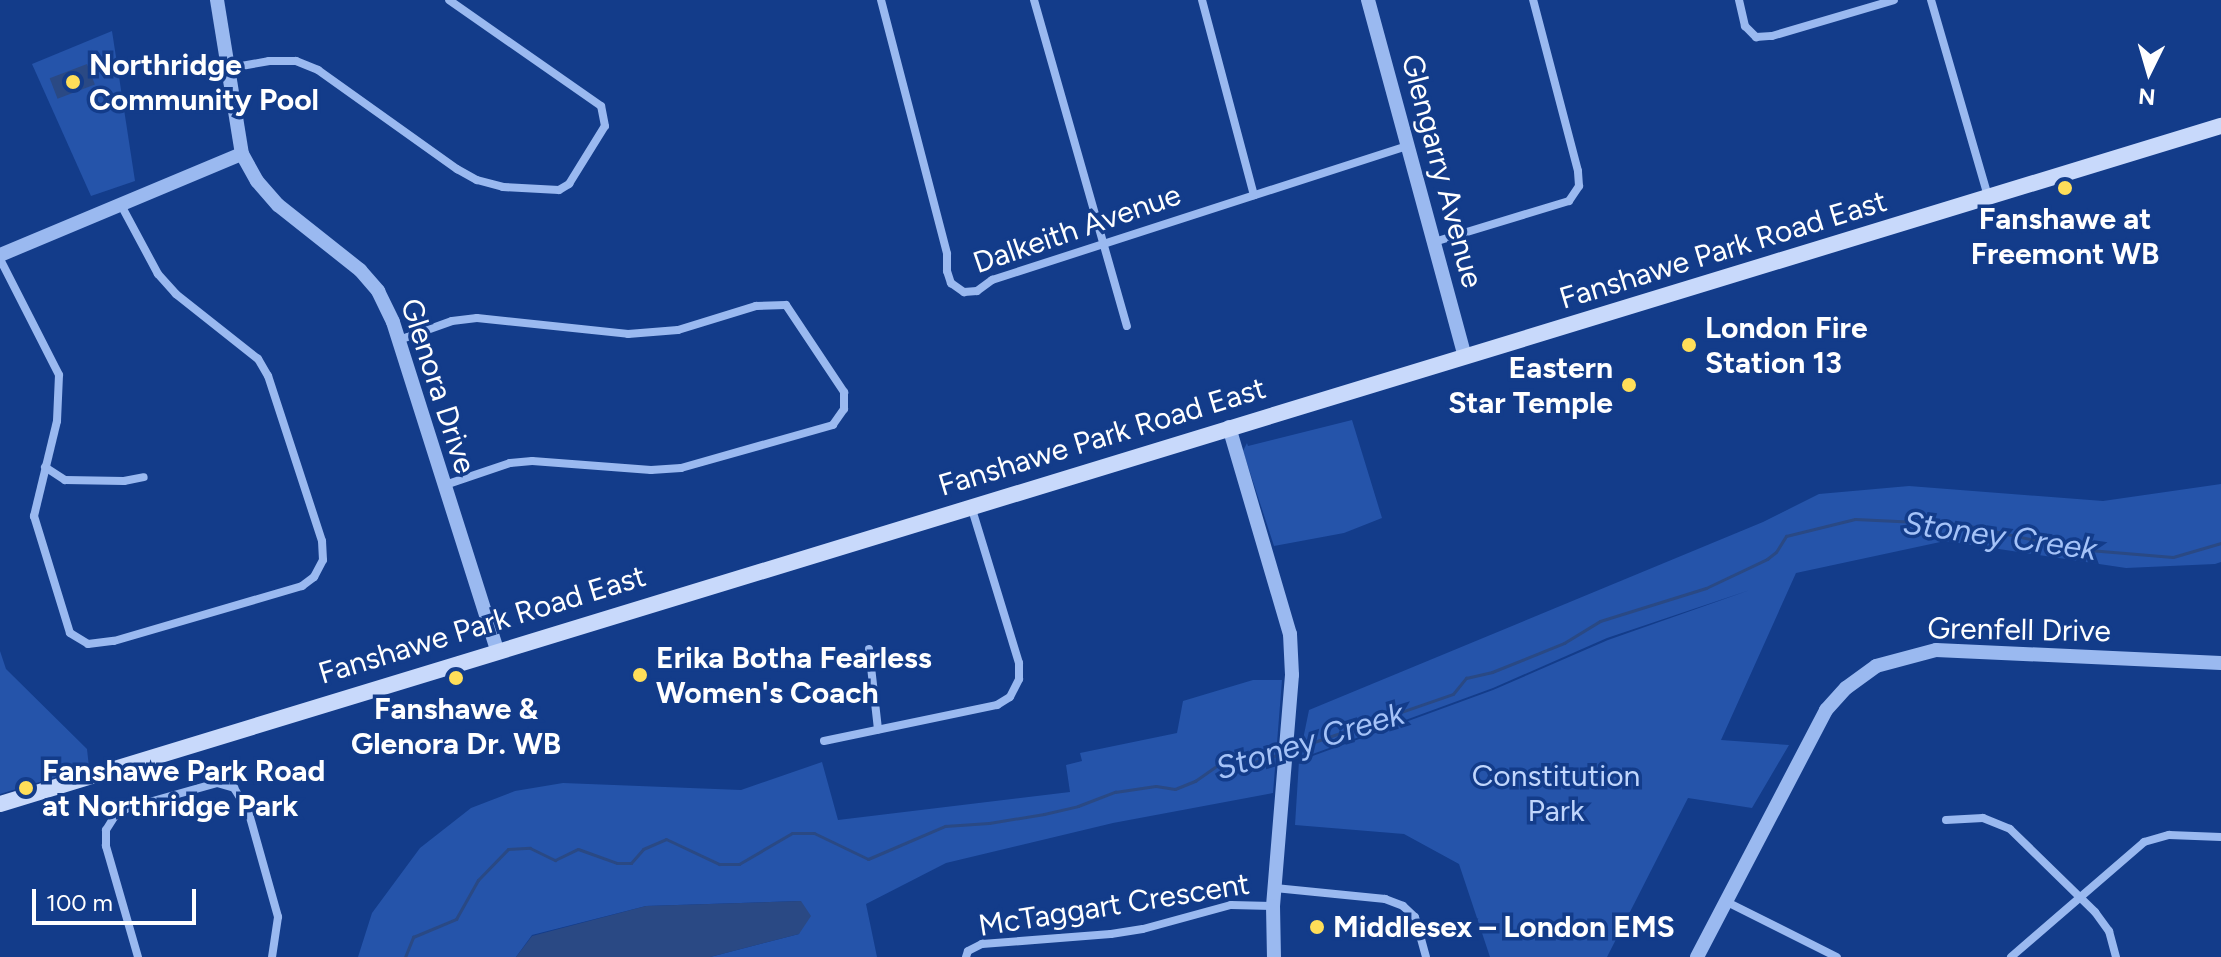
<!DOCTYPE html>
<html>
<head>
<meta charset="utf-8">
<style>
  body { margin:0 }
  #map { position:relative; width:2221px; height:957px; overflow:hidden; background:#133c8a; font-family:Figtree,sans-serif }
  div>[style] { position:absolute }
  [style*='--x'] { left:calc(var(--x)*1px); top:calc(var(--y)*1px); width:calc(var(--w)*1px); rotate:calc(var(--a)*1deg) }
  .green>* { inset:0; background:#2554aa }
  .water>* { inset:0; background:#2a4984; transform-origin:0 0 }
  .stream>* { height:3px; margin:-1.5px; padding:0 1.5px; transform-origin:1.5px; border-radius:1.5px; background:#2a4984 }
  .minor>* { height:8px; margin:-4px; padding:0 4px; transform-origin:4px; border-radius:4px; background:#9ab9f0 }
  .tertiary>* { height:14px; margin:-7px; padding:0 7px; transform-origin:7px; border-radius:7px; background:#9ab9f0 }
  .secondary>* { height:16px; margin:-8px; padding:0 8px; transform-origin:8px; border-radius:8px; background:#c8d9fb }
  .dots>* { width:22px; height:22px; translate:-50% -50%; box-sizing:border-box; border:4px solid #133c8a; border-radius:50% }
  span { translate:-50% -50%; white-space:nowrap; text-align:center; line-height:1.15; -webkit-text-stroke:7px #133c8a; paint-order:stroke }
  .poi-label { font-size:30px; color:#fff; font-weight:700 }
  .left { translate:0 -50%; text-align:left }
  .right { translate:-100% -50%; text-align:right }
  .street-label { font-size:30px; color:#fff }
  .park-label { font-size:30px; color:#c0d6fc }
  .water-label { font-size:32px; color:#a5c3f8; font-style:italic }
  .north { position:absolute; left:2109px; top:32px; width:80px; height:80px; -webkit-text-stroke:6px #133c8a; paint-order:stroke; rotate:185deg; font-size:22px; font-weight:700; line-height:32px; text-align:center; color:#fff }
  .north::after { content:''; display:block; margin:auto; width:28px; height:36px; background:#fff; clip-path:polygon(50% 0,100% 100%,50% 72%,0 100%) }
  .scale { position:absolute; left:32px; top:889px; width:164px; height:36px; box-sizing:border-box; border:4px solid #fff; border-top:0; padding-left:10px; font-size:24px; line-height:28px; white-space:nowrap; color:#fff; -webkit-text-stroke:6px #133c8a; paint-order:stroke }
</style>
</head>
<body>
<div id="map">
  <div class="green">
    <i style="clip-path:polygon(112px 31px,135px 181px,91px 196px,32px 64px)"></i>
    <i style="clip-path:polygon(1352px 420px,1382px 518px,1344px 533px,1274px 546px,1243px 451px,1247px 443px,1248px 446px)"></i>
    <i style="clip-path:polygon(2221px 484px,2221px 562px,2215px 564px,2126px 568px,1945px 541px,1796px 573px,1721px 740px,1789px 745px,1752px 808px,1688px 798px,1607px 957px,1490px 957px,1459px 864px,1404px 834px,1295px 825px,1299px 761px,1493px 690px,1608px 640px,1750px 590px,1607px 638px,1493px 688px,1299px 759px,1309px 710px,1763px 522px,1819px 494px,1909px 486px,2103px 501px)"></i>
    <i style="clip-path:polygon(0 651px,6px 669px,87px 749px,89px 767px,0 794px)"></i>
    <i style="clip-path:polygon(1253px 680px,1282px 680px,1273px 793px,1113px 823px,946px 863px,866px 904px,877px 957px,710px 957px,799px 934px,801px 901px,646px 906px,532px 935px,516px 957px,358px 957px,372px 913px,420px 848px,471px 808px,515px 791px,563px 783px,741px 790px,822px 762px,838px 820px,1070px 792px,1066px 765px,1082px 761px,1080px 753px,1177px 733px,1183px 701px)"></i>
  </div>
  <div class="water">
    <i style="left:87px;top:64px;width:22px;height:40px;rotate:69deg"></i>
    <i style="clip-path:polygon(801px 901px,811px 916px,799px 934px,710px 957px,516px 957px,532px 936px,646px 906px)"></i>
  </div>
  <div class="stream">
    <i style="--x:1291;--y:750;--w:171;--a:-19.1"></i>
    <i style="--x:1453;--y:694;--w:21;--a:-51"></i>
    <i style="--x:1466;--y:678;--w:27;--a:-13"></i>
    <i style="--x:1492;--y:672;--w:78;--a:-21.9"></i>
    <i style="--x:1564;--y:643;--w:42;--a:-31.4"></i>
    <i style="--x:1600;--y:621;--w:111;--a:-17.3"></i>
    <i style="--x:1706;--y:588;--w:68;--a:-25.4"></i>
    <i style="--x:1767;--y:559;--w:11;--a:-38"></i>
    <i style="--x:1776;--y:552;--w:19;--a:-58"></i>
    <i style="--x:1786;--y:536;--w:71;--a:-13.8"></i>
    <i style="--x:1855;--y:519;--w:105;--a:2.7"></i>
    <i style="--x:1960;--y:524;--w:120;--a:12.1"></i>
    <i style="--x:2077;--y:549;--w:96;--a:4.8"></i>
    <i style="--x:2173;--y:557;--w:50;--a:-16.3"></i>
    <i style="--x:405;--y:957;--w:22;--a:-68"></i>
    <i style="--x:413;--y:937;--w:47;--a:-22.7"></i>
    <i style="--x:456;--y:919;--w:45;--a:-60.6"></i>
    <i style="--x:478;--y:880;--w:43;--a:-45.9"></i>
    <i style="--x:508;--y:849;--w:22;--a:-3"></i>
    <i style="--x:530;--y:848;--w:28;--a:26"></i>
    <i style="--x:555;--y:860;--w:25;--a:-26"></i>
    <i style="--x:578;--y:849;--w:41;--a:19.7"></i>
    <i style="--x:617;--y:863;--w:14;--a:0"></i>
    <i style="--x:631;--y:863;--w:18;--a:-49"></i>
    <i style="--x:643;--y:849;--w:25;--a:-23"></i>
    <i style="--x:666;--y:839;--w:59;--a:25.3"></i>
    <i style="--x:719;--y:864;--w:20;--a:0"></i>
    <i style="--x:739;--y:864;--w:61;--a:-30.3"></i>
    <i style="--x:792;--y:833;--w:22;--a:0"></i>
    <i style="--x:814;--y:833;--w:60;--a:25.7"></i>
    <i style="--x:868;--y:859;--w:84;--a:-23.2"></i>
    <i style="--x:945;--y:826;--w:44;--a:-3.9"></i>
    <i style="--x:989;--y:823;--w:56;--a:-9.3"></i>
    <i style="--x:1044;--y:814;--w:35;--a:-13"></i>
    <i style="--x:1078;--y:806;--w:40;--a:-21"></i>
    <i style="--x:1115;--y:792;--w:41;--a:-8.3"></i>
    <i style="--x:1156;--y:786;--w:19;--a:9"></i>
    <i style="--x:1175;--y:789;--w:22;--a:-22"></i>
    <i style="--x:1195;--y:781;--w:39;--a:-35"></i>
    <i style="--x:1227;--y:759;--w:24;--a:9"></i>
    <i style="--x:1251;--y:763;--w:30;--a:-17"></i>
  </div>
  <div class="minor">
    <i style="--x:881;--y:0;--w:262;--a:75.4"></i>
    <i style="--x:947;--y:254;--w:17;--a:90"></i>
    <i style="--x:947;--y:271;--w:13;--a:72"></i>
    <i style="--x:951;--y:283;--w:16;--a:35"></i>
    <i style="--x:964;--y:292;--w:13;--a:-4"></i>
    <i style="--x:977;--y:291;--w:19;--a:-36"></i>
    <i style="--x:992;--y:280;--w:437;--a:-17.9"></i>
    <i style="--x:1034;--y:0;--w:339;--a:74.1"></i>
    <i style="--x:1202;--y:0;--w:202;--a:75.1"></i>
    <i style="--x:1739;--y:0;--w:27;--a:77"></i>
    <i style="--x:1745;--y:26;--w:16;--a:45"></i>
    <i style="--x:1756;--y:37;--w:16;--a:-4"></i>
    <i style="--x:1772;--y:36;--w:127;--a:-16.4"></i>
    <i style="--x:1931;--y:0;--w:207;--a:73.8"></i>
    <i style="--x:230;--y:68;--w:40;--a:-10"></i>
    <i style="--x:269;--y:61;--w:27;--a:0"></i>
    <i style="--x:296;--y:61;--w:24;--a:22"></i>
    <i style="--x:318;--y:70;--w:171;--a:35.5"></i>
    <i style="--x:457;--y:169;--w:23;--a:29"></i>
    <i style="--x:477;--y:180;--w:27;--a:15"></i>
    <i style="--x:503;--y:187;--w:56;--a:3.1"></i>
    <i style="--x:559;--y:190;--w:12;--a:-31"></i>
    <i style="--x:569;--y:184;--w:68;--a:-58.2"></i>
    <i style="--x:605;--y:126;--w:20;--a:-101"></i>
    <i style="--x:601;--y:106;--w:185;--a:-145.1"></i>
    <i style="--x:1434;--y:242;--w:141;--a:-16.9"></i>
    <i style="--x:1569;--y:201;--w:18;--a:-56"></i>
    <i style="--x:1579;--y:186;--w:15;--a:-94"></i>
    <i style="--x:1578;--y:171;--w:177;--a:-104.7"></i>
    <i style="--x:0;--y:259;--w:130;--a:63"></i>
    <i style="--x:59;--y:375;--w:46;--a:92.5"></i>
    <i style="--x:57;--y:421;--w:98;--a:103.6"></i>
    <i style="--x:34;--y:516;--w:122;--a:72.9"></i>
    <i style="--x:70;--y:633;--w:21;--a:31"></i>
    <i style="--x:88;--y:644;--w:26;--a:-7"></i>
    <i style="--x:114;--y:641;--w:196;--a:-16.3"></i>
    <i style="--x:302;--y:586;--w:15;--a:-37"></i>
    <i style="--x:314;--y:577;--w:19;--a:-62"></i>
    <i style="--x:323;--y:560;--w:19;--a:-93"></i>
    <i style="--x:322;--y:541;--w:174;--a:-108.1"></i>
    <i style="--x:268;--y:376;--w:20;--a:-120"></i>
    <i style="--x:258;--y:359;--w:105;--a:-141.6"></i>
    <i style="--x:176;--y:294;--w:27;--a:-132"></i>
    <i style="--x:158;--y:274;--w:81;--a:-118.2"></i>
    <i style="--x:399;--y:340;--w:56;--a:-19.7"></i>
    <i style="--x:452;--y:321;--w:25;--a:-7"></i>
    <i style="--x:477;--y:318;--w:152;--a:6"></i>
    <i style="--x:628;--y:334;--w:50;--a:-4.6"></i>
    <i style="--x:678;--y:330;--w:82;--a:-17.1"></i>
    <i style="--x:756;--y:306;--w:30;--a:-2"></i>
    <i style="--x:786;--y:305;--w:105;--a:56.3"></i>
    <i style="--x:844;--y:392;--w:17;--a:90"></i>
    <i style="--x:844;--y:409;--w:19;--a:125"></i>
    <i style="--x:833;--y:425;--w:158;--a:164.2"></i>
    <i style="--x:681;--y:468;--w:30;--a:176"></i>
    <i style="--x:651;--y:470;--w:119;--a:-175.7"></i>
    <i style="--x:532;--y:461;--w:22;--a:175"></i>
    <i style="--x:510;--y:463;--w:69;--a:161.3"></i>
    <i style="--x:45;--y:467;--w:24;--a:33"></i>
    <i style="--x:65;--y:480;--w:59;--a:1"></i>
    <i style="--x:124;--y:481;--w:20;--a:-11"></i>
    <i style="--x:869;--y:649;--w:81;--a:83.6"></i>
    <i style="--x:824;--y:741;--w:177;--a:-11.8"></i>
    <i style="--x:997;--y:705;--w:15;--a:-32"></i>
    <i style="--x:1010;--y:697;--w:20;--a:-63"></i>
    <i style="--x:1019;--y:679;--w:16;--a:-90"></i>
    <i style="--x:1019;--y:663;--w:164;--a:-107"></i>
    <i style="--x:1946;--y:820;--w:37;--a:-3"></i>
    <i style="--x:1983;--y:818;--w:29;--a:22"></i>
    <i style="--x:2010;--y:829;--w:119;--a:44.3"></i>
    <i style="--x:2095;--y:912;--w:24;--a:54"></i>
    <i style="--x:2109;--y:931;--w:27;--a:75"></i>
    <i style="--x:1275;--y:888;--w:111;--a:5.7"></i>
    <i style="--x:1385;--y:899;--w:19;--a:21"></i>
    <i style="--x:1403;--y:906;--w:16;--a:43"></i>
    <i style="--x:1415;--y:917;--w:41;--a:74.6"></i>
    <i style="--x:1725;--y:901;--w:125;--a:26.6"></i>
    <i style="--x:138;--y:957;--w:116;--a:-106.1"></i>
    <i style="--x:106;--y:846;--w:16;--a:-90"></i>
    <i style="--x:106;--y:830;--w:15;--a:-58"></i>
    <i style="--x:114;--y:817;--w:17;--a:-33"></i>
    <i style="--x:128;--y:808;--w:92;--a:-15.7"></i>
    <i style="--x:217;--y:783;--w:18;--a:16"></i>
    <i style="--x:234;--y:788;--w:26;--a:58"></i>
    <i style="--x:248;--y:810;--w:111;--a:74.3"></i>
    <i style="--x:278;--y:917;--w:40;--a:98.5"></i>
    <i style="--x:966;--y:957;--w:6;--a:-72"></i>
    <i style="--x:968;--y:951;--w:16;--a:-27"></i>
    <i style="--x:982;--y:944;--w:129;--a:-4.4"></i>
    <i style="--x:1111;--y:934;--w:32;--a:-9"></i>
    <i style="--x:1143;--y:929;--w:91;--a:-15.3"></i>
    <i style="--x:1231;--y:905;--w:42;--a:1.4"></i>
    <i style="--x:2011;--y:957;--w:176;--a:-40.8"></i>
    <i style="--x:2144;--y:842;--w:26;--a:-16"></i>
    <i style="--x:2169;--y:835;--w:52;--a:2.2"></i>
  </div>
  <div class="tertiary">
    <i style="--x:217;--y:0;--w:156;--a:80.8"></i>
    <i style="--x:242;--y:154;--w:31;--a:61"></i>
    <i style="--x:257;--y:181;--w:32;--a:49"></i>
    <i style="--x:278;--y:205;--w:105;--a:38.4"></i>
    <i style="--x:360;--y:270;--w:28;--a:49"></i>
    <i style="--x:378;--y:291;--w:34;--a:64"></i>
    <i style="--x:393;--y:322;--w:343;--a:72.4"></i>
    <i style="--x:1368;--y:0;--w:369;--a:74.8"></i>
    <i style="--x:0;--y:255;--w:262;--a:-22.7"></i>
    <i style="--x:1229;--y:427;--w:216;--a:73.6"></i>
    <i style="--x:1290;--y:634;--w:41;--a:87.2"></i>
    <i style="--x:1292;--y:675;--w:232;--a:94.7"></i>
    <i style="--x:1273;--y:906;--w:51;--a:88.9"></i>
    <i style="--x:1697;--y:957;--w:279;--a:-62.4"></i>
    <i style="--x:1826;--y:710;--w:30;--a:-48"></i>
    <i style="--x:1846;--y:688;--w:37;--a:-36"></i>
    <i style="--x:1876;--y:666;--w:62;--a:-14.9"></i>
    <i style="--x:1936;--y:650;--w:285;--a:2.6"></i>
  </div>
  <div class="secondary">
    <i style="--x:0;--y:804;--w:2322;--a:-16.98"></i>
  </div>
  <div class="dots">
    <i style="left:73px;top:82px;background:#ffde59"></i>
    <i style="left:2065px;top:188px;background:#ffde59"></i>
    <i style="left:1689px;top:345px;background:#ffde59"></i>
    <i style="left:1629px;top:385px;background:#ffde59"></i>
    <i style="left:640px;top:675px;background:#ffde59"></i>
    <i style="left:456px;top:678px;background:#ffde59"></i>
    <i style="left:26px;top:788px;background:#ffde59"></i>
    <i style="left:1317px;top:927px;background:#ffde59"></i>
  </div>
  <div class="poi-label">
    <span class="left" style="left:89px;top:82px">Northridge<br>Community Pool</span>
    <span style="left:2065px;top:236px">Fanshawe at<br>Freemont WB</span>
    <span class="left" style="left:1705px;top:345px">London Fire<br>Station 13</span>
    <span class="right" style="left:1613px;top:385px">Eastern<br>Star Temple</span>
    <span class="left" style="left:656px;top:675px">Erika Botha Fearless<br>Women's Coach</span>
    <span style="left:456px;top:726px">Fanshawe &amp;<br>Glenora Dr. WB</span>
    <span class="left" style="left:42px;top:788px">Fanshawe Park Road<br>at Northridge Park</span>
    <span class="left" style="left:1333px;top:927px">Middlesex – London EMS</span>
  </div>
  <div class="street-label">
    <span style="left:1442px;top:171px;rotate:75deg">Glengarry Avenue</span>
    <span style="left:1077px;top:229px;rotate:-19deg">Dalkeith Avenue</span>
    <span style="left:1723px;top:250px;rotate:-17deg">Fanshawe Park Road East</span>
    <span style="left:438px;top:386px;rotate:72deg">Glenora Drive</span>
    <span style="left:1102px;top:437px;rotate:-17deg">Fanshawe Park Road East</span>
    <span style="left:482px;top:625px;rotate:-17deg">Fanshawe Park Road East</span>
    <span style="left:2019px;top:630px;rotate:1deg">Grenfell Drive</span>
    <span style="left:1114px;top:905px;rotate:-9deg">McTaggart Crescent</span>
  </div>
  <div class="park-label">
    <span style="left:1556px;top:793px">Constitution<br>Park</span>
  </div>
  <div class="water-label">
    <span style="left:2000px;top:536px;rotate:8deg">Stoney Creek</span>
    <span style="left:1310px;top:741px;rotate:-17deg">Stoney Creek</span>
  </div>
  <div class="north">N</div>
  <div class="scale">100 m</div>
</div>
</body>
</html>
